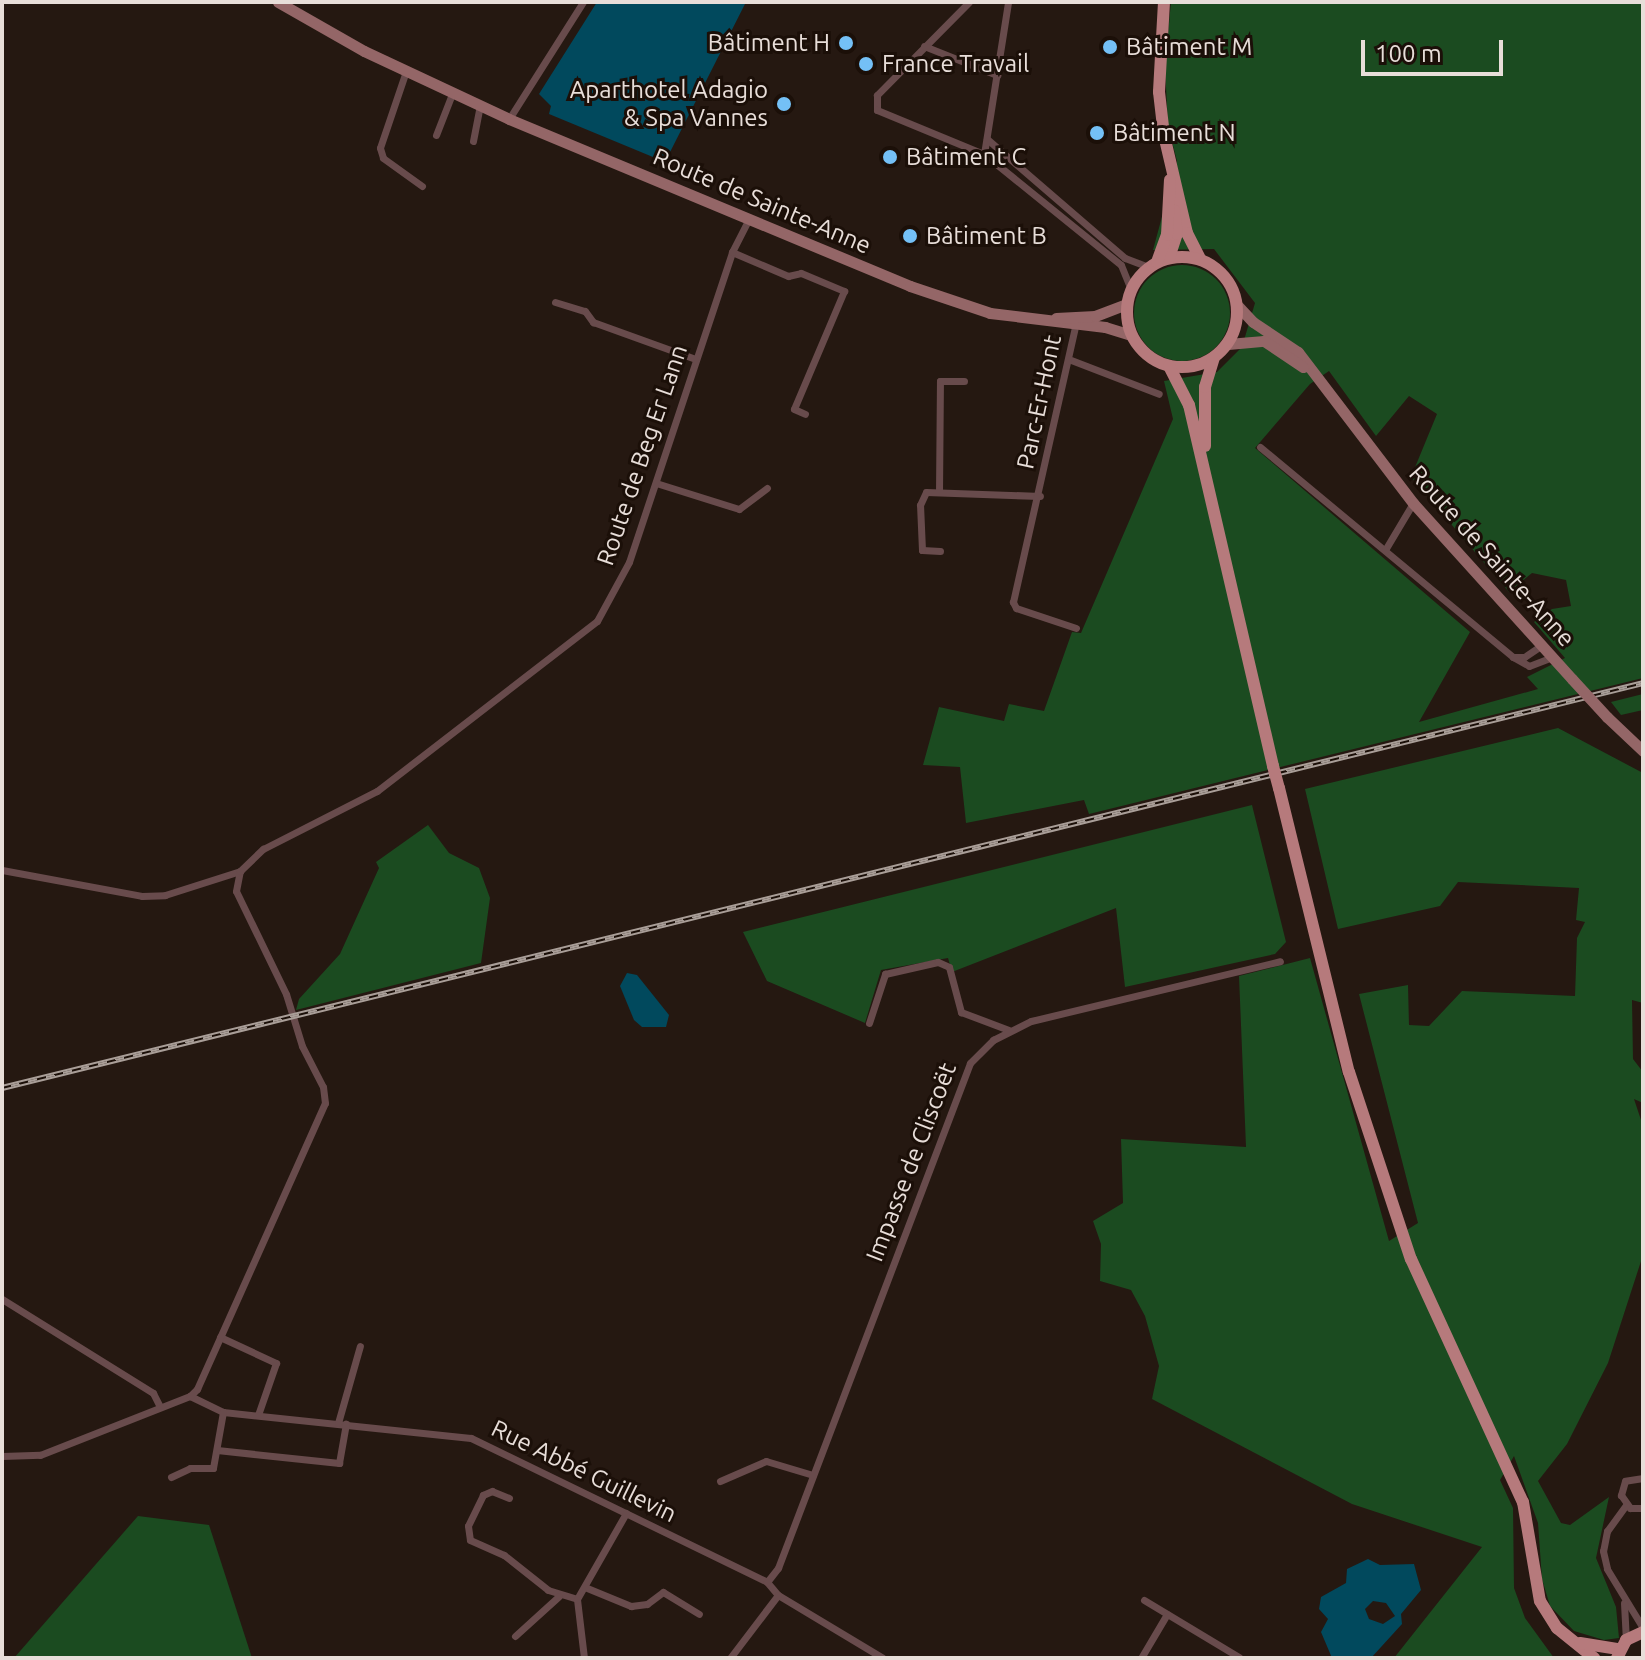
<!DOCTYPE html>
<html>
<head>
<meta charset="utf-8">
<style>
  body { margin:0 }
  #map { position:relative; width:1645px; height:1660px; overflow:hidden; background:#251811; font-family:Ubuntu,sans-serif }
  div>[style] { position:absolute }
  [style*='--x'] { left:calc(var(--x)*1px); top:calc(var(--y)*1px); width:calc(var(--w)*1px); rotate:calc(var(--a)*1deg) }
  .green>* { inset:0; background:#1b4b20 }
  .round { border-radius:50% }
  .water>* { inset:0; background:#01495d }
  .minor>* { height:7px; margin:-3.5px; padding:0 3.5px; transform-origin:3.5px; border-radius:3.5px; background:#684b4c }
  .secondary>* { height:11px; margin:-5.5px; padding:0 5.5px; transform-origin:5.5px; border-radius:5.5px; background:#946667 }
  .primary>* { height:12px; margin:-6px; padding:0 6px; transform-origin:6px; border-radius:6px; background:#b67a7c }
  .primary>.ring { margin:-6px; padding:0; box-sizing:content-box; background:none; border:12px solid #b67a7c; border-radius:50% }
  .rail>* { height:6px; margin-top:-3px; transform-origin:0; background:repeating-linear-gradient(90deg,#1b0f08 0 9px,#a99e98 0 18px); box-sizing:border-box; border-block:2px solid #a99e98 }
  .secondary-bridge>* { height:11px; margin:-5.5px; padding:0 5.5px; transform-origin:5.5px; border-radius:5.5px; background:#946667 }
  .primary-bridge>* { height:12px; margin:-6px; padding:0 6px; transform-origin:6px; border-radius:6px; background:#b67a7c }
  .dots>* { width:22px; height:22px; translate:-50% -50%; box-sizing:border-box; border:4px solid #1b0f08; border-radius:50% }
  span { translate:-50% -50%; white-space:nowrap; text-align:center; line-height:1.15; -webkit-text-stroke:6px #1b0f08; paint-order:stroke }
  .poi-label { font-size:24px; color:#e8ded9 }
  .right { translate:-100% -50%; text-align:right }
  .left { translate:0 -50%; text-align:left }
  .street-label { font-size:24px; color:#e8ded9 }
  .frame { position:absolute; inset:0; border:4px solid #e8ded9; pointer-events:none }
  .scale { position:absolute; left:1361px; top:40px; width:142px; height:36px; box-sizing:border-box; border:4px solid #e8ded9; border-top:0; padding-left:10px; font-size:24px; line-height:28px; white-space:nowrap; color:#e8ded9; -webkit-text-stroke:6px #1b0f08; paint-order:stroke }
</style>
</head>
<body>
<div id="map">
  <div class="green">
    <i style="clip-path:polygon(evenodd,1171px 2px,1643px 2px,1643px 678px,1089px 814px,1084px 800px,966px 823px,960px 767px,923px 765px,939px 707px,1004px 721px,1009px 704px,1044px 711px,1072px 632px,1081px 633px,1173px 419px,1164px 381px,1217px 372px,1242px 347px,1255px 303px,1214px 249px,1153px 250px,1177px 161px,1168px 126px,1165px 67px,1171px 2px,1329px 371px,1376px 436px,1409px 396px,1437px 414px,1411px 477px,1509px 592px,1532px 573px,1566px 580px,1571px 606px,1552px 609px,1534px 622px,1565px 658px,1527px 677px,1538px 689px,1419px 722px,1470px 632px,1255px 448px,1310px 384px,1329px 371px)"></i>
    <i class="round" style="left:1134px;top:265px;width:96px;height:96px"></i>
    <i style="clip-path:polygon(1643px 694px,1643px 710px,1621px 715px,1611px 702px)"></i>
    <i style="clip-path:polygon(1558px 728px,1643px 773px,1643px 1003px,1632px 1000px,1633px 1059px,1643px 1072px,1643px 1103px,1634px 1099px,1643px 1126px,1643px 1255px,1608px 1363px,1567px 1444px,1538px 1481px,1561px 1523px,1570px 1525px,1609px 1497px,1596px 1558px,1616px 1607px,1619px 1638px,1604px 1640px,1574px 1631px,1550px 1606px,1542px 1579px,1538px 1523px,1514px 1456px,1500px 1480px,1513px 1508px,1514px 1588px,1525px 1618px,1554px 1658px,1394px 1658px,1482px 1547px,1352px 1504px,1152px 1399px,1159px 1366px,1145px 1316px,1131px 1290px,1100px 1281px,1101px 1244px,1093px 1221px,1123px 1203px,1121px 1139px,1246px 1147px,1239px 976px,1310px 958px,1389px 1241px,1418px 1223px,1359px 994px,1408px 985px,1409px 1025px,1429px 1026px,1462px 991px,1575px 996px,1577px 938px,1585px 922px,1576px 920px,1579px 888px,1458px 882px,1440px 906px,1338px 929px,1305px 789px)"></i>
    <i style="clip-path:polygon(1252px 805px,1286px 942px,1275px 954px,1125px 987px,1116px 908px,952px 972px,948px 958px,881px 970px,865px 1023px,767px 981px,743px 932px)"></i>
    <i style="clip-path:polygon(428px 825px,449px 853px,479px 868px,490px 898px,481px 963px,296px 1010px,299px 999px,340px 954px,379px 868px,376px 862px)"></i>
    <i style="clip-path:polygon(138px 1516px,209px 1525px,252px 1658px,14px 1658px)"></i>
  </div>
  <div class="water">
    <i style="clip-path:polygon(597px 2px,746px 2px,665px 162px,549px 114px,551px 106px,539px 94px)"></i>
    <i style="clip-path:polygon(627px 973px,637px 975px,669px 1015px,666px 1027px,642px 1027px,634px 1020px,620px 986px)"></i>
    <i style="clip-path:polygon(evenodd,1368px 1559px,1380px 1565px,1414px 1564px,1421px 1590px,1401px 1614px,1402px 1624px,1371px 1658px,1332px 1658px,1321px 1632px,1328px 1619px,1319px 1609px,1321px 1597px,1346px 1583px,1347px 1569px,1368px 1559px,1373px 1601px,1386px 1603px,1395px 1616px,1383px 1624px,1369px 1619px,1365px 1609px,1373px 1601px)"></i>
  </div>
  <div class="minor">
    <i style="--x:969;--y:2;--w:131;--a:134.7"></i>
    <i style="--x:877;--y:95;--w:15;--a:90"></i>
    <i style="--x:877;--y:110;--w:116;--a:22.4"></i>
    <i style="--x:984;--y:154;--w:176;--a:39"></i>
    <i style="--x:1121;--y:265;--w:27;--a:68"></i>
    <i style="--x:924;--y:46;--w:79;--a:21.7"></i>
    <i style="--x:406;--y:71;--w:81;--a:108.7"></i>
    <i style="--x:380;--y:148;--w:10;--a:73"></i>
    <i style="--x:383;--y:158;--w:48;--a:35.7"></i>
    <i style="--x:509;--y:119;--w:138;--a:-57.7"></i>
    <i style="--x:436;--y:135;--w:44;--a:-68.7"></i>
    <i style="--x:987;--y:139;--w:182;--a:40.8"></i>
    <i style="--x:1125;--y:258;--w:26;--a:21"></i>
    <i style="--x:473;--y:141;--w:36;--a:-79"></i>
    <i style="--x:984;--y:154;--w:154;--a:-81"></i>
    <i style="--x:732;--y:252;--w:61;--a:23.2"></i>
    <i style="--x:788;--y:276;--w:13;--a:-13"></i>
    <i style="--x:801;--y:273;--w:47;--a:22.7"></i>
    <i style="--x:844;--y:291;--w:128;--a:113"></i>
    <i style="--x:794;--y:409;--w:12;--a:24"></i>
    <i style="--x:555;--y:302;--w:31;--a:17"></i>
    <i style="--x:585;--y:311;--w:14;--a:54"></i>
    <i style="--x:593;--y:322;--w:109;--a:19.8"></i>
    <i style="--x:1071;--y:360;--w:94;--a:21.1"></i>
    <i style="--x:1260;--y:447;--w:329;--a:39.7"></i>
    <i style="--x:656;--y:483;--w:87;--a:17.4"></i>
    <i style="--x:739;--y:509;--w:35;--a:-37"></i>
    <i style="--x:939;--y:492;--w:111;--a:-89.5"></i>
    <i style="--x:940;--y:381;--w:24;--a:0"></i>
    <i style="--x:1385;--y:550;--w:55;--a:-59.2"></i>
    <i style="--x:940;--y:551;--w:18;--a:-177"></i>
    <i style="--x:922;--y:550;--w:45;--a:-92.5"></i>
    <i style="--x:920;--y:505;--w:14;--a:-65"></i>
    <i style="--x:926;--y:492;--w:114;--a:2"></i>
    <i style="--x:1076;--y:628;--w:63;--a:-161.6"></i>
    <i style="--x:1016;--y:608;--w:7;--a:-117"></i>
    <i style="--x:1013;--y:602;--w:286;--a:-77.3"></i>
    <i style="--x:1542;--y:645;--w:22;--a:146"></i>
    <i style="--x:1524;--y:657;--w:11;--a:180"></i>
    <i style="--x:1513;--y:657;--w:18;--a:29"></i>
    <i style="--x:1529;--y:666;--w:25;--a:-21"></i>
    <i style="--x:2;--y:870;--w:142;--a:10.5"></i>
    <i style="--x:142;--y:896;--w:23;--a:-2"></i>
    <i style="--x:165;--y:895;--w:79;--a:-17.7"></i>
    <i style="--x:869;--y:1023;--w:52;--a:-71.9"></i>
    <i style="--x:885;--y:974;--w:54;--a:-12.8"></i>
    <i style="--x:938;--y:962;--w:12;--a:24"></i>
    <i style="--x:949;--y:967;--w:47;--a:75.1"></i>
    <i style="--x:961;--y:1012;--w:51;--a:20.6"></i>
    <i style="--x:2;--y:1299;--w:178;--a:31.9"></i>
    <i style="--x:153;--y:1393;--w:13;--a:63"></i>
    <i style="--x:220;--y:1337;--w:62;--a:24.9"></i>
    <i style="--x:276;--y:1363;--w:55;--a:109.1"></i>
    <i style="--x:190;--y:1396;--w:37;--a:26"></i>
    <i style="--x:223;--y:1412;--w:249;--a:6"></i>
    <i style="--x:471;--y:1438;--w:329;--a:25.9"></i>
    <i style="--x:767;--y:1582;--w:17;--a:50"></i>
    <i style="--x:778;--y:1595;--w:122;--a:31"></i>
    <i style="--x:338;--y:1423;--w:80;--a:-74.1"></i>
    <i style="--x:217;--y:1450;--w:123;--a:6.1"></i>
    <i style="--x:339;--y:1463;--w:40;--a:-80"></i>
    <i style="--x:2;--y:1456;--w:38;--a:-2"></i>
    <i style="--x:40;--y:1455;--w:161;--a:-21.5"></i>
    <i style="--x:190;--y:1396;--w:10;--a:-45"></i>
    <i style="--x:197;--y:1389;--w:313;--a:-65.9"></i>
    <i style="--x:325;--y:1103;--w:16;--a:-97"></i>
    <i style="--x:323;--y:1087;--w:46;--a:-117.1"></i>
    <i style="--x:302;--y:1046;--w:54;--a:-107.1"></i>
    <i style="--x:286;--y:994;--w:114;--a:-115.9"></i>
    <i style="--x:236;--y:891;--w:20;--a:-79"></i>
    <i style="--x:240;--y:871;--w:32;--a:-44"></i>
    <i style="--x:263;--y:849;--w:128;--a:-27"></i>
    <i style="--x:377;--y:791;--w:278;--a:-37.7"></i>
    <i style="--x:597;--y:621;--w:67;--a:-61.5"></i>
    <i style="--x:629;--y:562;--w:327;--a:-71.6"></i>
    <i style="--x:732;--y:252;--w:37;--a:-63"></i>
    <i style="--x:171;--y:1477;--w:21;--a:-25"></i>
    <i style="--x:190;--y:1468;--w:23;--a:0"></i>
    <i style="--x:213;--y:1468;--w:57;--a:-79.9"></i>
    <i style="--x:1643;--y:1478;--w:18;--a:171"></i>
    <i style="--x:1625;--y:1481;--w:15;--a:106"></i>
    <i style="--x:1621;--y:1495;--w:16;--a:55"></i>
    <i style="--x:1630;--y:1508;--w:13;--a:0"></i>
    <i style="--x:720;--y:1481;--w:50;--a:-23.5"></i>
    <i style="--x:766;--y:1461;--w:49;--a:16.6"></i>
    <i style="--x:509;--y:1498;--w:18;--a:-158"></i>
    <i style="--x:492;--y:1491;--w:10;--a:156"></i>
    <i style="--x:483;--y:1495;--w:34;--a:116"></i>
    <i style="--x:468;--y:1526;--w:14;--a:82"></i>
    <i style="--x:470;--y:1540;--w:37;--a:24"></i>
    <i style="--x:504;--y:1555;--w:56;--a:38.5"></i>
    <i style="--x:548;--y:1590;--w:30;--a:17"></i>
    <i style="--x:1626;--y:1505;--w:32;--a:126"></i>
    <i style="--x:1607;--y:1531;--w:20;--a:101"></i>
    <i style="--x:1603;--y:1551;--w:18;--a:77"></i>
    <i style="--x:1607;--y:1569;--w:69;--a:58.6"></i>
    <i style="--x:767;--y:1582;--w:18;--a:-52"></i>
    <i style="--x:778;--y:1568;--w:540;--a:-69.18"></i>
    <i style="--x:970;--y:1063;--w:33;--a:-45"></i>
    <i style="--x:993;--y:1040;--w:42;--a:-26.6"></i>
    <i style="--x:1031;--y:1021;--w:256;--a:-13.5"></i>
    <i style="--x:587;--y:1588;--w:48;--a:22.2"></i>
    <i style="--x:631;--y:1606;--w:16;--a:-7"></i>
    <i style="--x:647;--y:1604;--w:20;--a:-37"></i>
    <i style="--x:663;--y:1592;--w:42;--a:31.4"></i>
    <i style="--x:1144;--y:1600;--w:111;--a:31"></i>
    <i style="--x:1624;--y:1603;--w:37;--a:87"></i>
    <i style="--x:515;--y:1636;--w:59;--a:-42.3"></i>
    <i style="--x:584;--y:1658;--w:59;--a:-96.8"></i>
    <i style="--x:577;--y:1599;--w:99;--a:-60.3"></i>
    <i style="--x:730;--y:1658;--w:79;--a:-52.7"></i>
    <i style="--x:1141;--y:1658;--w:51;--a:-59.4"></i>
  </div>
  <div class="secondary">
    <i style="--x:278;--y:2;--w:99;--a:29.7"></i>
    <i style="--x:364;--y:51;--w:160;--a:25.1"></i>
    <i style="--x:509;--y:119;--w:434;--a:22.6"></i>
    <i style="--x:910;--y:286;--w:84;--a:18.6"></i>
    <i style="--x:990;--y:313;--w:116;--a:6.9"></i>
    <i style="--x:1105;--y:327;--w:27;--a:17"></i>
    <i style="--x:1237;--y:305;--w:23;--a:47"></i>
    <i style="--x:1253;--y:322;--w:54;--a:33.7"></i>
    <i style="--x:1298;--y:352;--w:190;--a:52.7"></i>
    <i style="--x:1413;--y:503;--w:237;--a:47.9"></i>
    <i style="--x:1056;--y:318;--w:39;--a:-3"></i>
    <i style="--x:1095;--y:316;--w:34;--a:-21"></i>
    <i style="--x:1228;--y:344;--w:36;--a:-5"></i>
    <i style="--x:1264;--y:341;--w:47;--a:33.7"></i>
    <i style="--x:1607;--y:717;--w:50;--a:43.4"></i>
  </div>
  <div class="primary">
    <i style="--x:1164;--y:2;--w:90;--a:93.2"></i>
    <i style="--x:1159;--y:92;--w:43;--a:83.4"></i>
    <i style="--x:1164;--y:135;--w:101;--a:76.8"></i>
    <i style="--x:1187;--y:233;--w:29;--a:63"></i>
    <i class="ring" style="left:1127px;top:257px;width:98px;height:98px"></i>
    <i style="--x:1169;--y:258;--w:25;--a:-72"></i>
    <i style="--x:1177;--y:234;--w:24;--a:-97"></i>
    <i style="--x:1157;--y:262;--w:29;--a:-70"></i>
    <i style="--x:1167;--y:235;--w:55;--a:-86.9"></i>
    <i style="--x:1169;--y:366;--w:44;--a:62.9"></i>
    <i style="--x:1189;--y:405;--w:371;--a:76.9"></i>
    <i style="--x:1205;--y:446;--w:59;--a:-90"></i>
    <i style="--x:1205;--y:387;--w:30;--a:-73"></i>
    <i style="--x:1279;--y:788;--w:292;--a:76.2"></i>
    <i style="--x:1349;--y:1072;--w:197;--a:71.7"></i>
    <i style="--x:1411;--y:1259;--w:268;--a:65.3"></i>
    <i style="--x:1523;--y:1502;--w:100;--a:80.3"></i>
    <i style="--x:1540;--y:1601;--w:32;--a:58"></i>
    <i style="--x:1557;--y:1628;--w:48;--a:39"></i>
    <i style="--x:1580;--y:1643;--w:39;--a:9"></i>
    <i style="--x:1617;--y:1658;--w:20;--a:-63"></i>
    <i style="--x:1626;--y:1640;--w:19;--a:-25"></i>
  </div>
  <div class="rail">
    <i style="--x:2;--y:1088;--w:1690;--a:-13.86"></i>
  </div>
  <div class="secondary-bridge">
    <i style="--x:1572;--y:679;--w:52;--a:47.4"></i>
  </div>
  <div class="primary-bridge">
    <i style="--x:1273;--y:766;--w:23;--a:75"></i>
  </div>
  <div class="dots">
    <i style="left:846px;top:43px;background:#74c0f6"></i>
    <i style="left:1110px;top:47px;background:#74c0f6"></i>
    <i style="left:866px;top:64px;background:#74c0f6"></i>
    <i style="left:784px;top:104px;background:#74c0f6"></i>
    <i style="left:1097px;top:133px;background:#74c0f6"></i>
    <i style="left:890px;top:157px;background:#74c0f6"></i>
    <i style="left:910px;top:236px;background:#74c0f6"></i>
  </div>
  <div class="poi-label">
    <span class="right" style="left:830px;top:43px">Bâtiment H</span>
    <span class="left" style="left:1126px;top:47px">Bâtiment M</span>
    <span class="left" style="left:882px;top:64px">France Travail</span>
    <span class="right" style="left:768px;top:104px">Aparthotel Adagio<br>&amp; Spa Vannes</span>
    <span class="left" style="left:1113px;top:133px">Bâtiment N</span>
    <span class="left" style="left:906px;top:157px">Bâtiment C</span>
    <span class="left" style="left:926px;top:236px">Bâtiment B</span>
  </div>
  <div class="street-label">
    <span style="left:762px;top:201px;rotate:23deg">Route de Sainte-Anne</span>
    <span style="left:1039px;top:402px;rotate:-78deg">Parc-Er-Hont</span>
    <span style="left:642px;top:455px;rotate:-71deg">Route de Beg Er Lann</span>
    <span style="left:1492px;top:556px;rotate:48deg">Route de Sainte-Anne</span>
    <span style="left:911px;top:1162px;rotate:-69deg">Impasse de Cliscoët</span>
    <span style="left:584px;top:1471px;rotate:26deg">Rue Abbé Guillevin</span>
  </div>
  <div class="frame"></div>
  <div class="scale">100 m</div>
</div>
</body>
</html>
